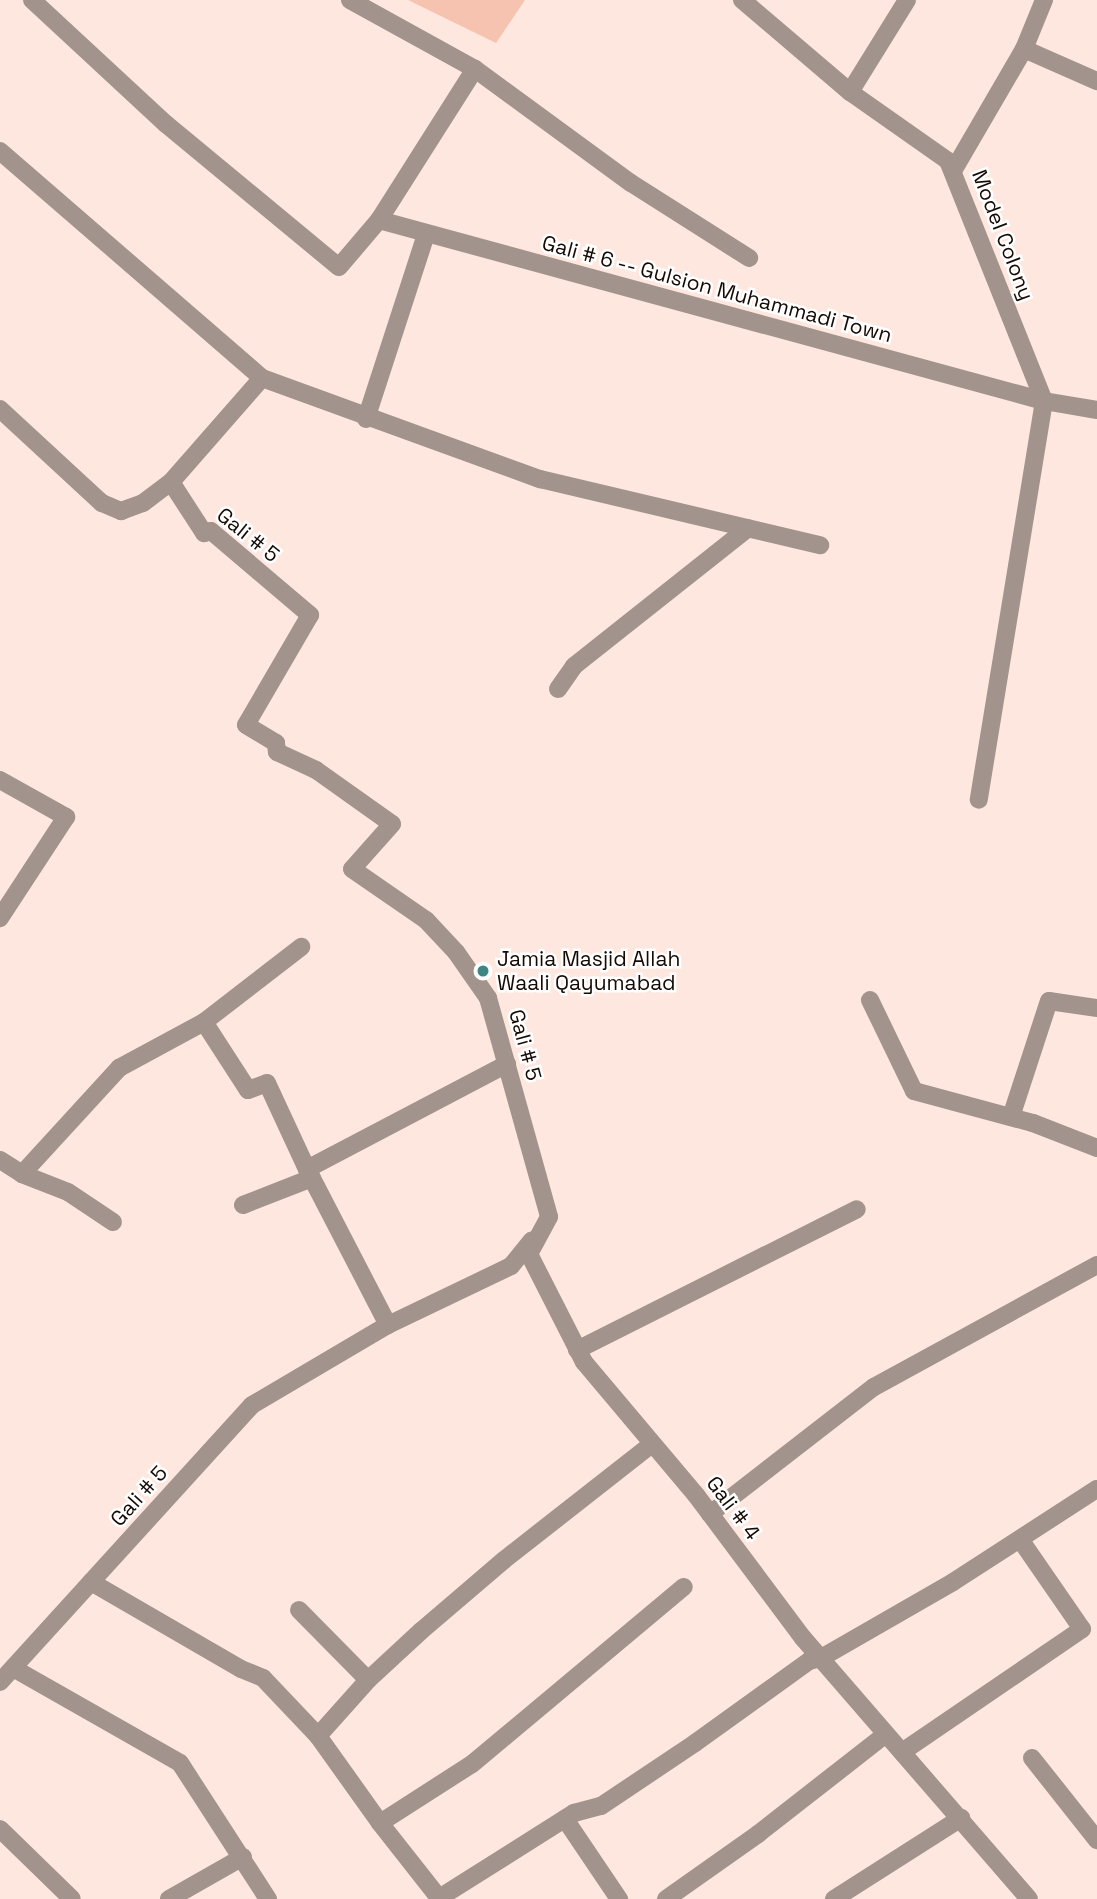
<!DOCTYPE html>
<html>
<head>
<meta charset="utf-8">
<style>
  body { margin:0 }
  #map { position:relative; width:1097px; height:1899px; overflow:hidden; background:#fee7de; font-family:"Space Grotesk",sans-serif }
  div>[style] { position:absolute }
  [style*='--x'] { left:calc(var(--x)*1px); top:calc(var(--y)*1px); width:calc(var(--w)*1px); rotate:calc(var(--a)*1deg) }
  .green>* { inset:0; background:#f5c3af }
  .pedestrian>* { height:18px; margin:-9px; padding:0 9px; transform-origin:9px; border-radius:9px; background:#a3938d }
  .minor>* { height:18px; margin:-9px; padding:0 9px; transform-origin:9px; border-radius:9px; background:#a3938d }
  .dots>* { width:19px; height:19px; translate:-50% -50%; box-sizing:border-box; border:4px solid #fff; border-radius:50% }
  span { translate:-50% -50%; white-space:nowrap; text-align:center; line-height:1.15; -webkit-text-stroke:5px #fff; paint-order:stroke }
  .street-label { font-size:21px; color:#160a05 }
  .poi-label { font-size:21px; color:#160a05 }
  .left { translate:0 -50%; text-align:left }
</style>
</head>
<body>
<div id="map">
  <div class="green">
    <i style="clip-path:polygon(408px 0,525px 0,496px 43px)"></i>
  </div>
  <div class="pedestrian">
    <i style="--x:742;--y:0;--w:142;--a:40.4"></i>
    <i style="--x:850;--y:92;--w:120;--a:35.1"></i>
    <i style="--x:948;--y:161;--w:258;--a:68.2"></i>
    <i style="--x:1044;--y:401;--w:54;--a:9.6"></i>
  </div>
  <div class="minor">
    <i style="--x:32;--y:0;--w:183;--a:42.8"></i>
    <i style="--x:166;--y:124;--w:224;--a:39.6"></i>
    <i style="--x:339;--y:267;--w:62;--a:-49.6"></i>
    <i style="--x:379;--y:220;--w:179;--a:-57.6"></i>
    <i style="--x:475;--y:69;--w:193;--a:36.2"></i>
    <i style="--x:631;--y:183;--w:140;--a:32.4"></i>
    <i style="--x:350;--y:0;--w:143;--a:28.9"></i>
    <i style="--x:1024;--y:49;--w:80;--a:23.7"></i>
    <i style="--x:850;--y:92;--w:108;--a:-58.2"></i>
    <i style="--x:0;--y:151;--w:347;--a:40.9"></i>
    <i style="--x:262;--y:378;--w:296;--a:20"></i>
    <i style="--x:540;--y:479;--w:288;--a:13.3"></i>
    <i style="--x:953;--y:171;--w:141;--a:-59.8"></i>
    <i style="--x:1024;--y:49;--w:53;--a:-67.8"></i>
    <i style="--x:379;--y:220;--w:689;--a:15.23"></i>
    <i style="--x:1044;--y:401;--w:404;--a:99.3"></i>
    <i style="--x:0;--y:409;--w:139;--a:42.7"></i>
    <i style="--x:102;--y:503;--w:21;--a:23"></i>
    <i style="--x:121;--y:511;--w:23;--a:-20"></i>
    <i style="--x:143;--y:503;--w:35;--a:-37"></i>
    <i style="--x:171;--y:482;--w:138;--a:-48.8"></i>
    <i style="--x:366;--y:419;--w:194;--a:-72"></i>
    <i style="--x:171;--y:482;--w:61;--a:57.1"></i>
    <i style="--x:204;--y:533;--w:7;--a:-16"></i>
    <i style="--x:211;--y:531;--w:130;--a:40.3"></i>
    <i style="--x:310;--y:615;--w:127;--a:120.2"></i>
    <i style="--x:246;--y:725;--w:35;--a:31"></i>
    <i style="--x:276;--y:743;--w:9;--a:84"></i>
    <i style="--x:277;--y:752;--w:43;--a:24.8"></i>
    <i style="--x:316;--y:770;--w:93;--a:35.4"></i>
    <i style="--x:392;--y:824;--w:60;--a:131.6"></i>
    <i style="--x:352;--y:869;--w:90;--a:34.6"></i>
    <i style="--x:426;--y:920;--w:44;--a:46.8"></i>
    <i style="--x:456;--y:952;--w:56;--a:55.2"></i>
    <i style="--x:488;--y:998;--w:227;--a:74.4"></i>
    <i style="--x:558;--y:689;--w:28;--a:-55"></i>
    <i style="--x:574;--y:666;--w:222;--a:-38.4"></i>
    <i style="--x:0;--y:780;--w:76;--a:29.3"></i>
    <i style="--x:66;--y:817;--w:121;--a:123.2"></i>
    <i style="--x:870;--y:1000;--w:101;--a:64.2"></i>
    <i style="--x:914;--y:1091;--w:123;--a:15.1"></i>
    <i style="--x:1033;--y:1123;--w:69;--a:21.3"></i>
    <i style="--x:204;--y:1022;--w:123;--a:-37.7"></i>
    <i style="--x:1011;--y:1117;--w:122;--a:-71.9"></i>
    <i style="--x:1049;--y:1001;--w:49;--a:8.3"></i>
    <i style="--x:0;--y:1160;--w:26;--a:32"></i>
    <i style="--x:22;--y:1174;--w:144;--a:-47.5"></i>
    <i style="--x:119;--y:1068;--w:97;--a:-28.4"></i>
    <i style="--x:204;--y:1022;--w:81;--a:57.1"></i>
    <i style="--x:248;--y:1090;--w:20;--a:-20"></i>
    <i style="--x:267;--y:1083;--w:95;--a:65.1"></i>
    <i style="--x:22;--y:1174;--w:49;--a:21.4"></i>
    <i style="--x:68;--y:1192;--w:54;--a:33.7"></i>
    <i style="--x:243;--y:1205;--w:74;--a:-21.4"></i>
    <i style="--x:549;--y:1217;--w:42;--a:118.4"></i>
    <i style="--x:529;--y:1254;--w:121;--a:63"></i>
    <i style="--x:584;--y:1362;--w:174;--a:49.9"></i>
    <i style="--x:696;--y:1495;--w:179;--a:53.2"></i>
    <i style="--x:803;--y:1638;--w:345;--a:49.1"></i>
    <i style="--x:388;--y:1325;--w:176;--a:-117.4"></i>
    <i style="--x:307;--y:1169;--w:226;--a:-27.7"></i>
    <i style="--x:577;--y:1350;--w:313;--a:-26.7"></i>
    <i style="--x:710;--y:1514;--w:207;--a:-37.8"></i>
    <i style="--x:874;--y:1387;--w:254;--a:-28.7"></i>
    <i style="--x:91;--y:1582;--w:173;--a:30.1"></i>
    <i style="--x:241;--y:1669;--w:24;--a:22"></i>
    <i style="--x:263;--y:1678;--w:80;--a:46.5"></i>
    <i style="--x:318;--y:1736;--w:107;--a:54.5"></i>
    <i style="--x:380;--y:1823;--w:95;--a:51.8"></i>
    <i style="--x:439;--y:1898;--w:160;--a:-32.2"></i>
    <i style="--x:574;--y:1813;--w:28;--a:-15"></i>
    <i style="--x:601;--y:1806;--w:113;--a:-33.8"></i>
    <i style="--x:695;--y:1743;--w:140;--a:-35.7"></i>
    <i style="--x:809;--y:1661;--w:12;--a:-14"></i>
    <i style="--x:821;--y:1658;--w:152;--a:-29.9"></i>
    <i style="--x:953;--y:1582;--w:171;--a:-32.9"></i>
    <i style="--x:299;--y:1610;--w:98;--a:45.4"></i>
    <i style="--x:13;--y:1668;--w:192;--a:29.6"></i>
    <i style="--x:180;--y:1763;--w:162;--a:57.1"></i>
    <i style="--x:0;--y:1682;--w:374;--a:-47.7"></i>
    <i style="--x:252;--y:1405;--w:158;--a:-30.5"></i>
    <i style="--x:388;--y:1325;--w:136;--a:-25.6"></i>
    <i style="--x:511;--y:1266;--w:33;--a:-51"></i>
    <i style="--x:318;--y:1736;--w:75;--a:-48.2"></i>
    <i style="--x:368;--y:1680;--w:72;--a:-42.8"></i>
    <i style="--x:421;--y:1631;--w:109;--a:-40.5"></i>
    <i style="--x:504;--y:1560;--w:188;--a:-38.1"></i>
    <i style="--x:902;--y:1752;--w:218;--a:-34.3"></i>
    <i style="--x:1082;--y:1629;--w:109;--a:-124.6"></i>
    <i style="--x:1032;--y:1758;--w:105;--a:51.6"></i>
    <i style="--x:565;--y:1819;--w:97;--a:56"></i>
    <i style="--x:380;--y:1823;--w:109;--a:-32.7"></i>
    <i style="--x:472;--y:1764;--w:276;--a:-39.9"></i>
    <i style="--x:0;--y:1829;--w:100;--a:44.2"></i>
    <i style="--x:169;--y:1899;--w:85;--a:-29.6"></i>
    <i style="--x:666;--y:1899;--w:113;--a:-35.2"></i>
    <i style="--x:758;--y:1834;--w:162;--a:-38"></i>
    <i style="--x:834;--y:1899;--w:151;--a:-32.5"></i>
  </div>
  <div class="dots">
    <i style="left:483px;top:971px;background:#3e8684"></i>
  </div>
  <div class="street-label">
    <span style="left:1003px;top:235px;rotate:69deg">Model Colony</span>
    <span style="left:717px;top:289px;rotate:15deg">Gali # 6 -- Gulsion Muhammadi Town</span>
    <span style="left:248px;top:535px;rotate:39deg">Gali # 5</span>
    <span style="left:525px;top:1045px;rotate:75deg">Gali # 5</span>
    <span style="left:139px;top:1496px;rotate:-48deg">Gali # 5</span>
    <span style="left:733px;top:1508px;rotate:53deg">Gali # 4</span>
  </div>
  <div class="poi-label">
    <span class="left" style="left:497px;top:971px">Jamia Masjid Allah<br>Waali Qayumabad</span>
  </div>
</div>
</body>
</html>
